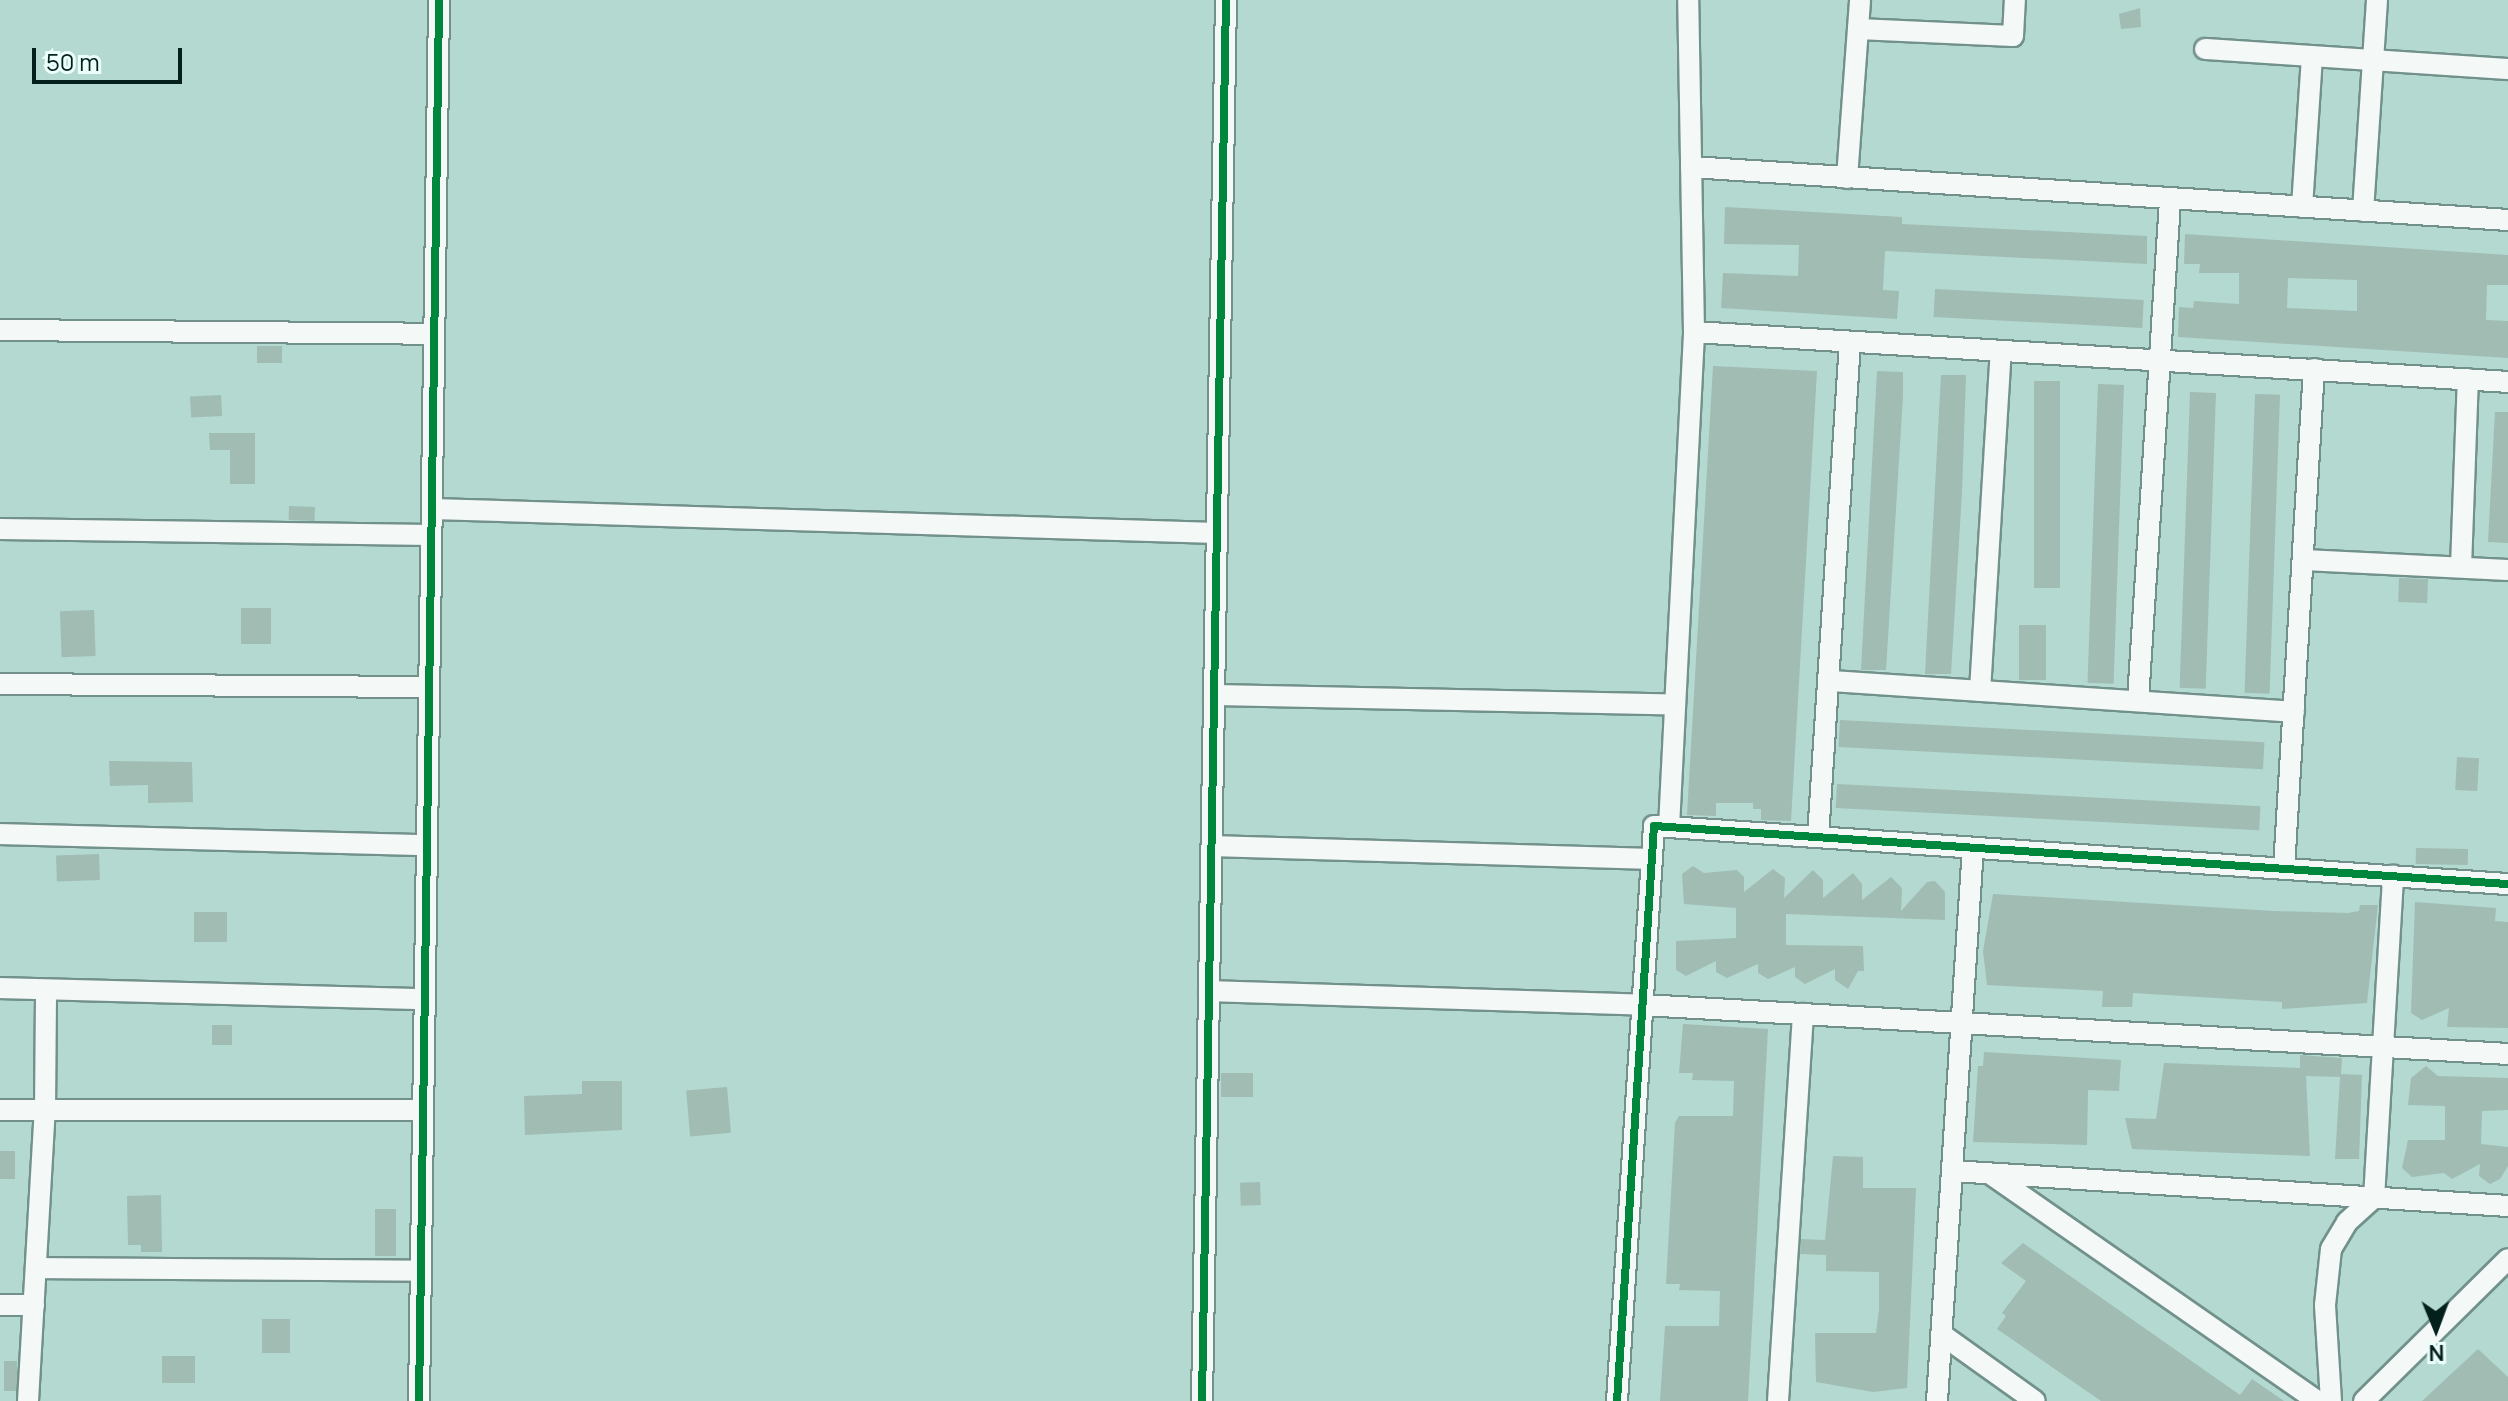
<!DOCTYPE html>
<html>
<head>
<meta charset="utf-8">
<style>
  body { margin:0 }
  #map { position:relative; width:2508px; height:1401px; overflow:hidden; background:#b3d9d1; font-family:Manrope,sans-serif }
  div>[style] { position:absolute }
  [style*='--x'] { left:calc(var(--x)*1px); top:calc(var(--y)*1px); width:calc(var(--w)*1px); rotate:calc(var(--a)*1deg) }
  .building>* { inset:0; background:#a1bcb3; transform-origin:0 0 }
  .roads { filter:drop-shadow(2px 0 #72918b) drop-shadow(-2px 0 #72918b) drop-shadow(0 2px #72918b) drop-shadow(0 -2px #72918b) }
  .minor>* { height:20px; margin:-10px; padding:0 10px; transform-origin:10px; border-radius:10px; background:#f4f9f8 }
  .cycleway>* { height:8px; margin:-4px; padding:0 4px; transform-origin:4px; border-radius:4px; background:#00873e }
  span { translate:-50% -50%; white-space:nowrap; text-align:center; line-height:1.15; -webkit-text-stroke:6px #ebfefa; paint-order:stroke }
  .north { position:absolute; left:2396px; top:1289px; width:80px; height:80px; -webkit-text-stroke:6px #ebfefa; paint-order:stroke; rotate:179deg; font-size:22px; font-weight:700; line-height:32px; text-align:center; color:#03201c }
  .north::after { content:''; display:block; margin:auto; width:28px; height:36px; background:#03201c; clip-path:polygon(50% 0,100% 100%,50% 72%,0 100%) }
  .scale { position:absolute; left:32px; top:48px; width:150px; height:36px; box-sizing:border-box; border:4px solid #03201c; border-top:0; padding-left:10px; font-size:24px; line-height:28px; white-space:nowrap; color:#03201c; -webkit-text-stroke:6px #ebfefa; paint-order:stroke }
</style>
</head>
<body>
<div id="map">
  <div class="building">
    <i style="clip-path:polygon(2140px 8px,2141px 27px,2121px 29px,2119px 14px)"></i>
    <i style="clip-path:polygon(1725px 207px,1902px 217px,1902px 224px,2147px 236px,2147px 264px,1885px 251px,1883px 290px,1899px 291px,1897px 319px,1721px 308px,1723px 273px,1798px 276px,1799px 245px,1724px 244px)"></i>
    <i style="clip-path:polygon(evenodd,2185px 234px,2508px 255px,2508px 285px,2487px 285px,2486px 320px,2508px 321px,2508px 358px,2178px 337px,2179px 307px,2193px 308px,2194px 301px,2239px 304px,2239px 273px,2199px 273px,2200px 264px,2184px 264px,2185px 234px,2288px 278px,2357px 280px,2357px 311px,2287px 308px,2288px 278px)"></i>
    <i style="left:1935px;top:289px;width:209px;height:28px;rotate:3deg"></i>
    <i style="left:257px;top:346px;width:25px;height:17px"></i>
    <i style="clip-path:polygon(1713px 366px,1817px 371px,1791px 821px,1761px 820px,1761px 809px,1753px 809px,1753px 803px,1716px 803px,1716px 816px,1687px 815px)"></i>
    <i style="clip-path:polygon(1877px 371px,1903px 372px,1903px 396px,1886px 670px,1861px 670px)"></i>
    <i style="clip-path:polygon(1941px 375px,1966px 375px,1962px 492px,1951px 674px,1925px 674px)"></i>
    <i style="left:2034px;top:381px;width:26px;height:207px"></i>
    <i style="left:2098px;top:384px;width:26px;height:299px;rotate:2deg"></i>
    <i style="left:2190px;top:392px;width:26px;height:296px;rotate:2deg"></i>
    <i style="left:2255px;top:394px;width:25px;height:299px;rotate:2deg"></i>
    <i style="left:221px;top:395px;width:21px;height:31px;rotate:87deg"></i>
    <i style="clip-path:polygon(2495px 412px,2508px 412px,2508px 543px,2488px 542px)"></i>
    <i style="clip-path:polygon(209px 433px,255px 433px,255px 484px,230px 484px,230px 450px,210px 450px)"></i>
    <i style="left:289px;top:506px;width:26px;height:14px;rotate:2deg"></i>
    <i style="left:2399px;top:578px;width:29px;height:24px;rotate:2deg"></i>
    <i style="left:241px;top:608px;width:30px;height:36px"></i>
    <i style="left:94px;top:610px;width:46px;height:34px;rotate:88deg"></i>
    <i style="left:2019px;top:625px;width:27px;height:55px"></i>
    <i style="left:1840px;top:720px;width:425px;height:27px;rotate:3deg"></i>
    <i style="left:2457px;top:757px;width:22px;height:33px;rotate:3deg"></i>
    <i style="clip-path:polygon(109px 761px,192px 762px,193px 802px,148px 803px,148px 785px,110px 786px)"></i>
    <i style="left:1837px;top:784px;width:424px;height:24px;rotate:3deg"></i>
    <i style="left:2416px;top:848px;width:52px;height:16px;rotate:1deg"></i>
    <i style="left:99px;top:854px;width:26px;height:43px;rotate:88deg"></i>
    <i style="clip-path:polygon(1693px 866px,1704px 873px,1737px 870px,1744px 877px,1744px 892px,1773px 869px,1785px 878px,1784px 898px,1813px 870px,1823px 880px,1823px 898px,1853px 873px,1862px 884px,1862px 900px,1891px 877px,1902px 888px,1901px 911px,1927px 882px,1935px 881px,1945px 892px,1945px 920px,1786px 914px,1786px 945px,1863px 946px,1864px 971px,1858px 971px,1848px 989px,1835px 980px,1835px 969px,1805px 984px,1795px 977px,1795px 967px,1768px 979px,1758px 973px,1758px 964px,1727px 978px,1716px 972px,1716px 961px,1686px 976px,1676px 970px,1676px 941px,1736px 938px,1736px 908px,1684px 904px,1682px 874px)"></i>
    <i style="clip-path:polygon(1993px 894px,2274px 911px,2348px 913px,2359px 911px,2360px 905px,2378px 905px,2367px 1003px,2282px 1009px,2282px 1002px,2133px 993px,2132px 1007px,2102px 1007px,2103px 991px,1987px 985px,1983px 951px)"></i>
    <i style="clip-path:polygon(2415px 902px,2496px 908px,2495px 921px,2508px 922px,2508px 1028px,2447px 1027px,2449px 1008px,2422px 1020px,2411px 1013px)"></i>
    <i style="left:194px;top:912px;width:33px;height:30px"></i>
    <i style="clip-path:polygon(1683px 1024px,1768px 1029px,1748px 1401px,1660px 1401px,1665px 1326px,1719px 1326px,1720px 1291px,1679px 1290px,1680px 1284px,1666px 1284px,1675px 1123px,1679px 1116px,1733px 1116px,1734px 1081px,1692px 1080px,1693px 1073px,1679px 1073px)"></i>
    <i style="left:212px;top:1025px;width:20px;height:20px"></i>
    <i style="clip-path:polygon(1984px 1052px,2121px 1060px,2119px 1091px,2088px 1090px,2087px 1145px,1973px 1142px,1978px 1066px,1983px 1066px)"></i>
    <i style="clip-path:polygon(2300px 1055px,2342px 1058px,2341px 1074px,2362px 1075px,2359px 1159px,2335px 1159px,2340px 1077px,2306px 1076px,2310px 1156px,2132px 1149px,2125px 1118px,2156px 1119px,2164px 1063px,2300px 1068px)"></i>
    <i style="clip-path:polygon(2426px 1066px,2438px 1076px,2508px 1078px,2508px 1110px,2482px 1111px,2481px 1144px,2508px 1147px,2508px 1166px,2500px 1179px,2490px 1184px,2479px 1176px,2480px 1164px,2452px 1179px,2444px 1173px,2412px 1177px,2402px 1168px,2408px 1140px,2445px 1140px,2445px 1106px,2408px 1105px,2411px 1078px)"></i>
    <i style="left:1221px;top:1073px;width:32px;height:24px"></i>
    <i style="clip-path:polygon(582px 1081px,622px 1081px,622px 1130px,525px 1135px,524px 1096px,582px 1094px)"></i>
    <i style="left:727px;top:1087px;width:46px;height:41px;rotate:85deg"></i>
    <i style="left:0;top:1151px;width:15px;height:28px"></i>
    <i style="clip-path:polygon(1833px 1156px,1863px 1157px,1863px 1188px,1916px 1188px,1907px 1388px,1873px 1392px,1816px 1382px,1815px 1333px,1876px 1333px,1879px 1310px,1879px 1272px,1826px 1271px,1826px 1255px,1800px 1254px,1801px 1239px,1825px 1240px)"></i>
    <i style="left:1260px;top:1182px;width:23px;height:20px;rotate:88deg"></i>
    <i style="clip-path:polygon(161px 1195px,162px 1252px,141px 1252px,141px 1245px,128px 1245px,127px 1196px)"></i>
    <i style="left:375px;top:1209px;width:21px;height:47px"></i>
    <i style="clip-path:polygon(2023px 1243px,2240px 1395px,2252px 1379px,2284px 1401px,2101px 1401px,1997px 1329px,2006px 1316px,2002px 1313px,2026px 1281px,2001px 1263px)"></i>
    <i style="left:262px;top:1319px;width:28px;height:34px"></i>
    <i style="clip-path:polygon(2478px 1349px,2508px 1377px,2508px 1401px,2422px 1401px)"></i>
    <i style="left:162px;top:1356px;width:33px;height:27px"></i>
    <i style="left:4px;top:1361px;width:13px;height:30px"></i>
  </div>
  <div class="roads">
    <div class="minor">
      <i style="--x:1858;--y:29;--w:155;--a:2.6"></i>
      <i style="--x:2013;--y:36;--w:36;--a:-87"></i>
      <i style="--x:2205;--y:49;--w:304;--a:3.8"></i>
      <i style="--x:1691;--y:167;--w:819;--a:3.71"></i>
      <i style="--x:1847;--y:178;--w:178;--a:-85.8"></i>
      <i style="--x:2302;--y:207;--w:151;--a:-86.2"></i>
      <i style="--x:2363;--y:211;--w:211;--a:-86.2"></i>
      <i style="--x:0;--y:330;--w:434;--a:0.5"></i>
      <i style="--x:1694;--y:332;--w:816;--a:3.51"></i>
      <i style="--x:432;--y:509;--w:785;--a:1.75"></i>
      <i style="--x:0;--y:529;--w:431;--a:0.8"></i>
      <i style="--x:2304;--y:560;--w:204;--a:2.8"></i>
      <i style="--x:2461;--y:567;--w:188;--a:-87.9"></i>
      <i style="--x:1830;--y:681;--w:465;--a:3.8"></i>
      <i style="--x:0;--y:684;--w:429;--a:0.4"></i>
      <i style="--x:1980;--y:691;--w:340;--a:-86.5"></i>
      <i style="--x:1214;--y:695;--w:461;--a:1.2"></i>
      <i style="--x:2138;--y:700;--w:500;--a:-86.33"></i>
      <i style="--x:1669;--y:827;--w:496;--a:-87.1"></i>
      <i style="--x:1694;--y:332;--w:332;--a:-91"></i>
      <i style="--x:0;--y:834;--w:427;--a:1.5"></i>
      <i style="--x:1818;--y:837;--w:496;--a:-86.3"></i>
      <i style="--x:1212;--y:846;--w:440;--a:1.7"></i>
      <i style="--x:2284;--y:869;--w:501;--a:-86.57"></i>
      <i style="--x:0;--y:988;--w:425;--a:1.5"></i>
      <i style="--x:1209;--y:991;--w:434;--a:1.8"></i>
      <i style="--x:1643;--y:1005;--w:866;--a:3.24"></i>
      <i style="--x:0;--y:1110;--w:423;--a:0"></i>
      <i style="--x:1952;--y:1171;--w:557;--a:3.6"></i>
      <i style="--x:1992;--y:1175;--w:396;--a:34.8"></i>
      <i style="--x:36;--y:1268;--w:385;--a:0.4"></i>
      <i style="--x:0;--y:1305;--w:34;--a:0"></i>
      <i style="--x:1941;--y:1334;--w:115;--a:35.5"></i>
      <i style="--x:28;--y:1401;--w:291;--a:-86.7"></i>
      <i style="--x:45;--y:1110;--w:120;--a:-89.5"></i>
      <i style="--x:419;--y:1401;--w:1401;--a:-89.18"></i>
      <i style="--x:1202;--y:1401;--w:1401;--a:-89.02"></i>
      <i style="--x:1617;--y:1401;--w:576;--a:-86.32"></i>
      <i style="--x:1654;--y:826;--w:856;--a:3.89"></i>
      <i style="--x:1778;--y:1401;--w:388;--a:-86.3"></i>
      <i style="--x:1937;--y:1401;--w:554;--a:-86.28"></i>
      <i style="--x:2331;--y:1401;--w:96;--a:-93.6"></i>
      <i style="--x:2325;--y:1305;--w:56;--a:-83.9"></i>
      <i style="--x:2331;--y:1249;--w:31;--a:-59"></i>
      <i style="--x:2347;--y:1222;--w:36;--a:-42"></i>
      <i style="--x:2374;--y:1198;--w:323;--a:-86.6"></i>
      <i style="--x:2364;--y:1401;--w:202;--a:-44.6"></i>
    </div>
  </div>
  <div class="cycleway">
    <i style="--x:419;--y:1401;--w:1401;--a:-89.18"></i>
    <i style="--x:1202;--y:1401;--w:1401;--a:-89.02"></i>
    <i style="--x:1617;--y:1401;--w:576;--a:-86.32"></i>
    <i style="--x:1654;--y:826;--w:856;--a:3.89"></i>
  </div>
  <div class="north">N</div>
  <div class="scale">50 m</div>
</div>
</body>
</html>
